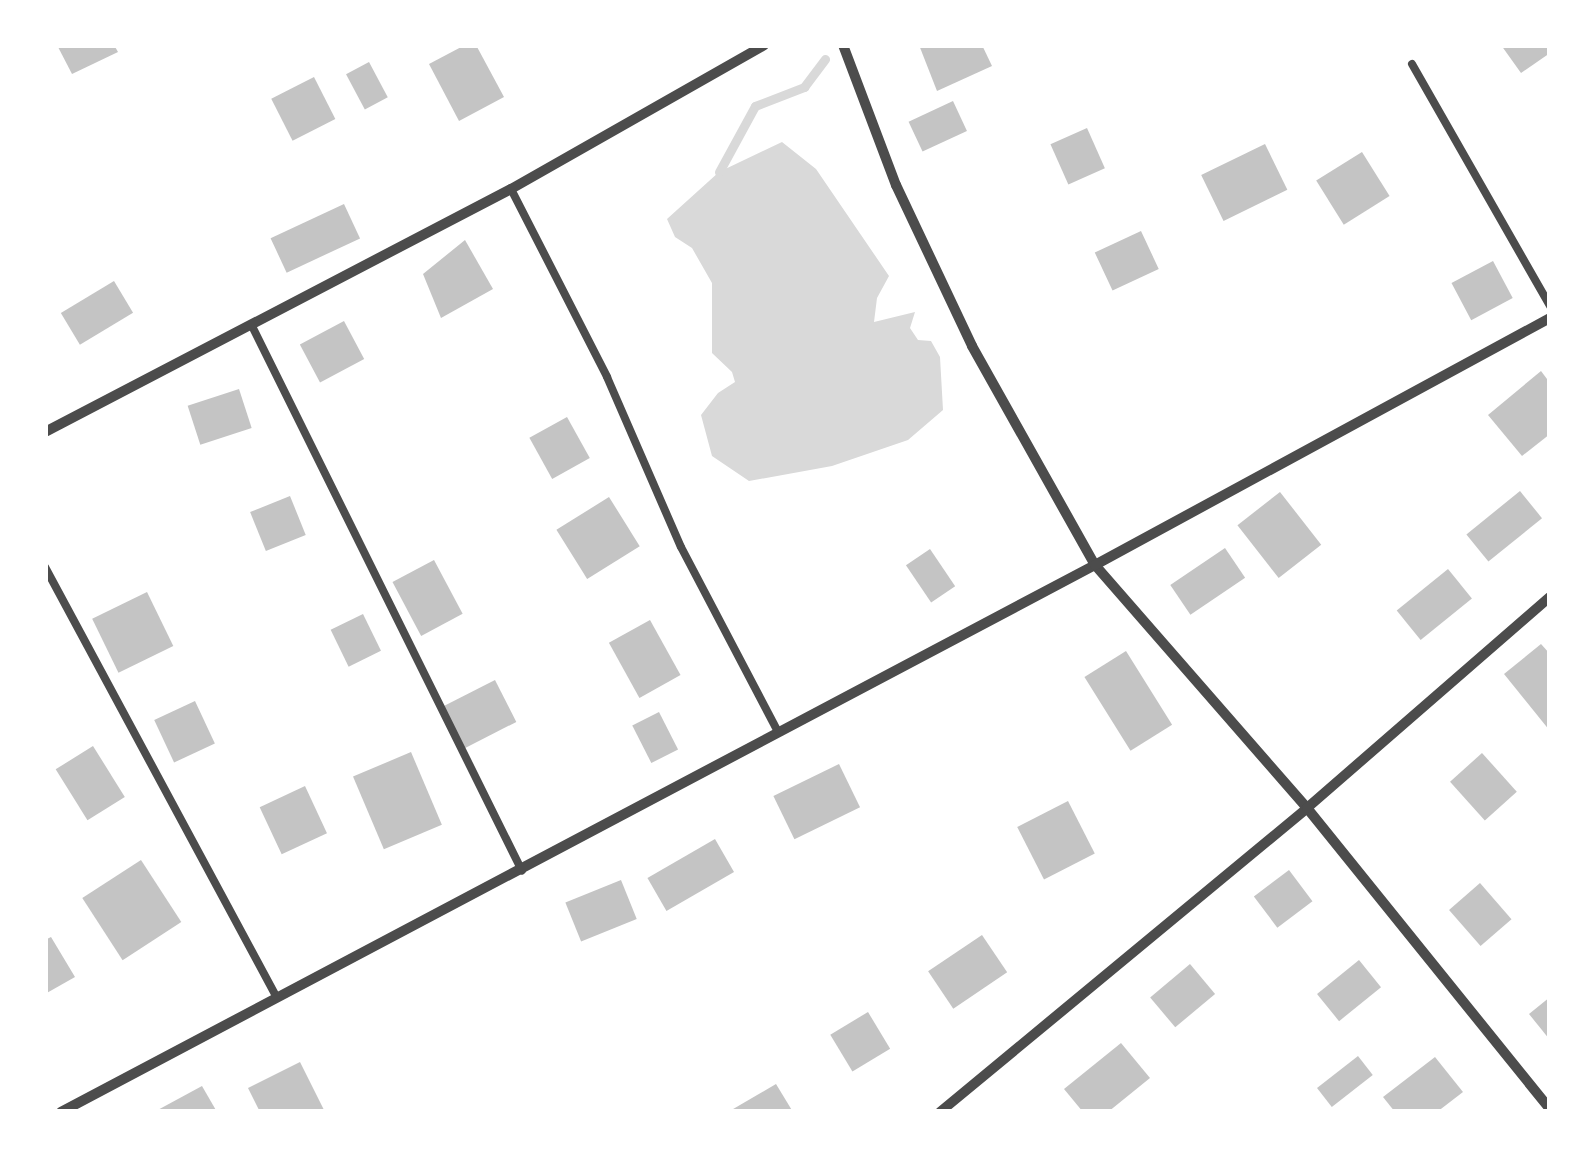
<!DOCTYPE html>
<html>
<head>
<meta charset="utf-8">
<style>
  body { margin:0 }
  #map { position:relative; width:1595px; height:1157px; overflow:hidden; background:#fff; font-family:"Nunito Sans",sans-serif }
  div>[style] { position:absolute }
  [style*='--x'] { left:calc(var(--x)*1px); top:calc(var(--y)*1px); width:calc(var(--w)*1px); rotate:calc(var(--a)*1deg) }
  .water>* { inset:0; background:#d9d9d9 }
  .stream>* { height:9px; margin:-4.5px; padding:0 4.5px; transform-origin:4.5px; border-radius:4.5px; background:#d9d9d9 }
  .building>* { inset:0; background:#c4c4c4; transform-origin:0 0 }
  .service>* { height:8px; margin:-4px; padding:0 4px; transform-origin:4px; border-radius:4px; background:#4c4c4c }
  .minor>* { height:10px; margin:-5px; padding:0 5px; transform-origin:5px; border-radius:5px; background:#4c4c4c }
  span { translate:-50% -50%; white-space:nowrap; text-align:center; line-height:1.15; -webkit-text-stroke:10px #fff; paint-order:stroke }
  .frame { position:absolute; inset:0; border:48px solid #fff; pointer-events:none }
</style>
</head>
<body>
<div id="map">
  <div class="water">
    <i style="clip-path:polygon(782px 142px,816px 169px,889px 276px,877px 298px,874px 322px,915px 312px,910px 328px,918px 340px,931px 341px,940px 357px,943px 410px,908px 440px,832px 466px,749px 481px,712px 456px,701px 415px,718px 393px,735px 382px,732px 372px,712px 353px,712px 283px,692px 248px,675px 237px,667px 219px,719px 172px)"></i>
  </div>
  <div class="stream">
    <i style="--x:719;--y:172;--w:75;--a:-61.4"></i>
    <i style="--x:755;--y:106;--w:53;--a:-21.2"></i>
    <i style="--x:804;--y:87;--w:35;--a:-53"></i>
  </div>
  <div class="building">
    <i style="clip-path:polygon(57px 45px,114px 45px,118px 52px,72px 74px)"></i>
    <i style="clip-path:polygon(465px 45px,476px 45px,504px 97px,459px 121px,429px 64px)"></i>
    <i style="clip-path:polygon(919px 45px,982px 45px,992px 66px,937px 91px)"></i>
    <i style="clip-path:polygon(1501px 45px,1550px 45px,1550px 53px,1521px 73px)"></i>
    <i style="left:369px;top:62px;width:40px;height:26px;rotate:62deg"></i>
    <i style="left:314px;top:77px;width:47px;height:48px;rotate:63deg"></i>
    <i style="left:953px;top:101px;width:33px;height:49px;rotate:65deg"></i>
    <i style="left:1087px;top:128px;width:44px;height:40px;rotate:66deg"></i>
    <i style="left:1265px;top:144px;width:51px;height:71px;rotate:64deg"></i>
    <i style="left:1362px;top:152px;width:52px;height:54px;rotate:58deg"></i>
    <i style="left:344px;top:204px;width:38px;height:81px;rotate:65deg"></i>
    <i style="left:1141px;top:231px;width:42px;height:51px;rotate:65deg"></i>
    <i style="clip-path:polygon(465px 240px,493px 289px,441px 318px,423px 274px)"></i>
    <i style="left:1493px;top:261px;width:42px;height:47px;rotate:62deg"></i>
    <i style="left:114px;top:281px;width:37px;height:62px;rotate:59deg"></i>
    <i style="left:344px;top:321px;width:43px;height:50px;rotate:62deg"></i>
    <i style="clip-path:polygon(1541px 371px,1550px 383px,1550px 434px,1522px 456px,1488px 415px)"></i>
    <i style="left:239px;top:389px;width:41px;height:54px;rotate:72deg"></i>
    <i style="left:567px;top:417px;width:47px;height:43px;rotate:61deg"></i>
    <i style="left:1520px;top:491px;width:35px;height:69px;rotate:51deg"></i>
    <i style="left:1280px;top:492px;width:67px;height:54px;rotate:52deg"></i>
    <i style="left:290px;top:496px;width:42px;height:43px;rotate:68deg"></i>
    <i style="left:609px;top:497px;width:58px;height:62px;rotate:58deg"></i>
    <i style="left:1225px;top:548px;width:36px;height:66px;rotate:56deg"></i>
    <i style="left:930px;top:549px;width:45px;height:29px;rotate:56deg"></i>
    <i style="left:434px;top:560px;width:61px;height:47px;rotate:62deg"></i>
    <i style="left:1448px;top:569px;width:38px;height:66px;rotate:51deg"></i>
    <i style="left:147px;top:592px;width:60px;height:61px;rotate:64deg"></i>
    <i style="left:363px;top:614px;width:41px;height:36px;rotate:64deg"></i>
    <i style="left:650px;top:620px;width:63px;height:47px;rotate:61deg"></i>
    <i style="clip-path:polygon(1541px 644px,1550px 654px,1550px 731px,1504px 674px)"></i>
    <i style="left:1126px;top:651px;width:87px;height:49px;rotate:58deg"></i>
    <i style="left:495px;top:680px;width:47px;height:59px;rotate:63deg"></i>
    <i style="left:195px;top:701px;width:47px;height:45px;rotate:65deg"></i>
    <i style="left:659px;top:712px;width:42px;height:30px;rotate:63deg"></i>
    <i style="left:93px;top:746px;width:60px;height:44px;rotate:58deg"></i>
    <i style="left:411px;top:752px;width:79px;height:63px;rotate:67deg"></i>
    <i style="left:1482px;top:753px;width:52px;height:43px;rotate:48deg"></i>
    <i style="left:839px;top:764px;width:48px;height:73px;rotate:64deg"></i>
    <i style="left:305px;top:786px;width:52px;height:50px;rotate:65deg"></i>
    <i style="left:1068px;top:801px;width:59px;height:57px;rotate:63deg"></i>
    <i style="left:715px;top:839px;width:38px;height:78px;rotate:60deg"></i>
    <i style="left:141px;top:860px;width:74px;height:70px;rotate:57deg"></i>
    <i style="left:1289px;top:870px;width:39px;height:44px;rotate:53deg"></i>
    <i style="left:621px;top:880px;width:42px;height:60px;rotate:68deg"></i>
    <i style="left:1480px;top:883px;width:48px;height:41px;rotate:49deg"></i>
    <i style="left:982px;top:935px;width:45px;height:65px;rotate:56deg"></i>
    <i style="clip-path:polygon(51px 937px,75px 977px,45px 994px,45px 940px)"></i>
    <i style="left:1359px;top:960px;width:35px;height:54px;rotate:51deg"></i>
    <i style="left:1190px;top:964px;width:39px;height:52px;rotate:50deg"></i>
    <i style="clip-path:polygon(1550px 997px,1550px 1040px,1529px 1014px)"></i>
    <i style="left:868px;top:1012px;width:43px;height:44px;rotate:59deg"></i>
    <i style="clip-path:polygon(1121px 1043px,1150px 1078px,1108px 1112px,1083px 1112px,1064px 1089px)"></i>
    <i style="left:1358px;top:1056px;width:24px;height:52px;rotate:52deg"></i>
    <i style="clip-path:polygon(1435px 1057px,1463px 1092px,1437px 1112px,1395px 1112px,1383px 1097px)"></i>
    <i style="clip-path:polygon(300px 1062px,325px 1112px,260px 1112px,248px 1088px)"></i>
    <i style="clip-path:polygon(776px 1084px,793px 1112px,728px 1112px)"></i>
    <i style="clip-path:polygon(202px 1086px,217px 1112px,154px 1112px)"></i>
  </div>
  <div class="service">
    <i style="--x:1412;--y:64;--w:279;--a:60.3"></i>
    <i style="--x:511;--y:189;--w:211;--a:62.9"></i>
    <i style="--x:607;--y:377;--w:185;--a:66.5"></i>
    <i style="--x:681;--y:547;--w:209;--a:62.3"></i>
    <i style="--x:251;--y:324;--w:610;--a:63.64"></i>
    <i style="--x:45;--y:567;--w:489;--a:61.7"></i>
  </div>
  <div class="minor">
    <i style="--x:843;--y:45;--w:150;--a:69.3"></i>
    <i style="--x:896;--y:185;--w:178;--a:64.7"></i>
    <i style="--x:972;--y:346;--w:251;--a:60.7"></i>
    <i style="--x:1095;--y:565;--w:322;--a:48.9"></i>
    <i style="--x:1307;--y:808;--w:387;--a:51.1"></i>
    <i style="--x:45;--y:432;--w:526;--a:-27.54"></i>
    <i style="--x:511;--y:189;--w:291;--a:-29.6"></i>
    <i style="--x:61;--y:1112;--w:1170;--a:-27.88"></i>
    <i style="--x:1095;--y:565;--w:518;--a:-28.5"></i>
    <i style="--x:940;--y:1112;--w:477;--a:-39.6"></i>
    <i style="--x:1307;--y:808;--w:322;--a:-41"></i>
  </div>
  <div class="frame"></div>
</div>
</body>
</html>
